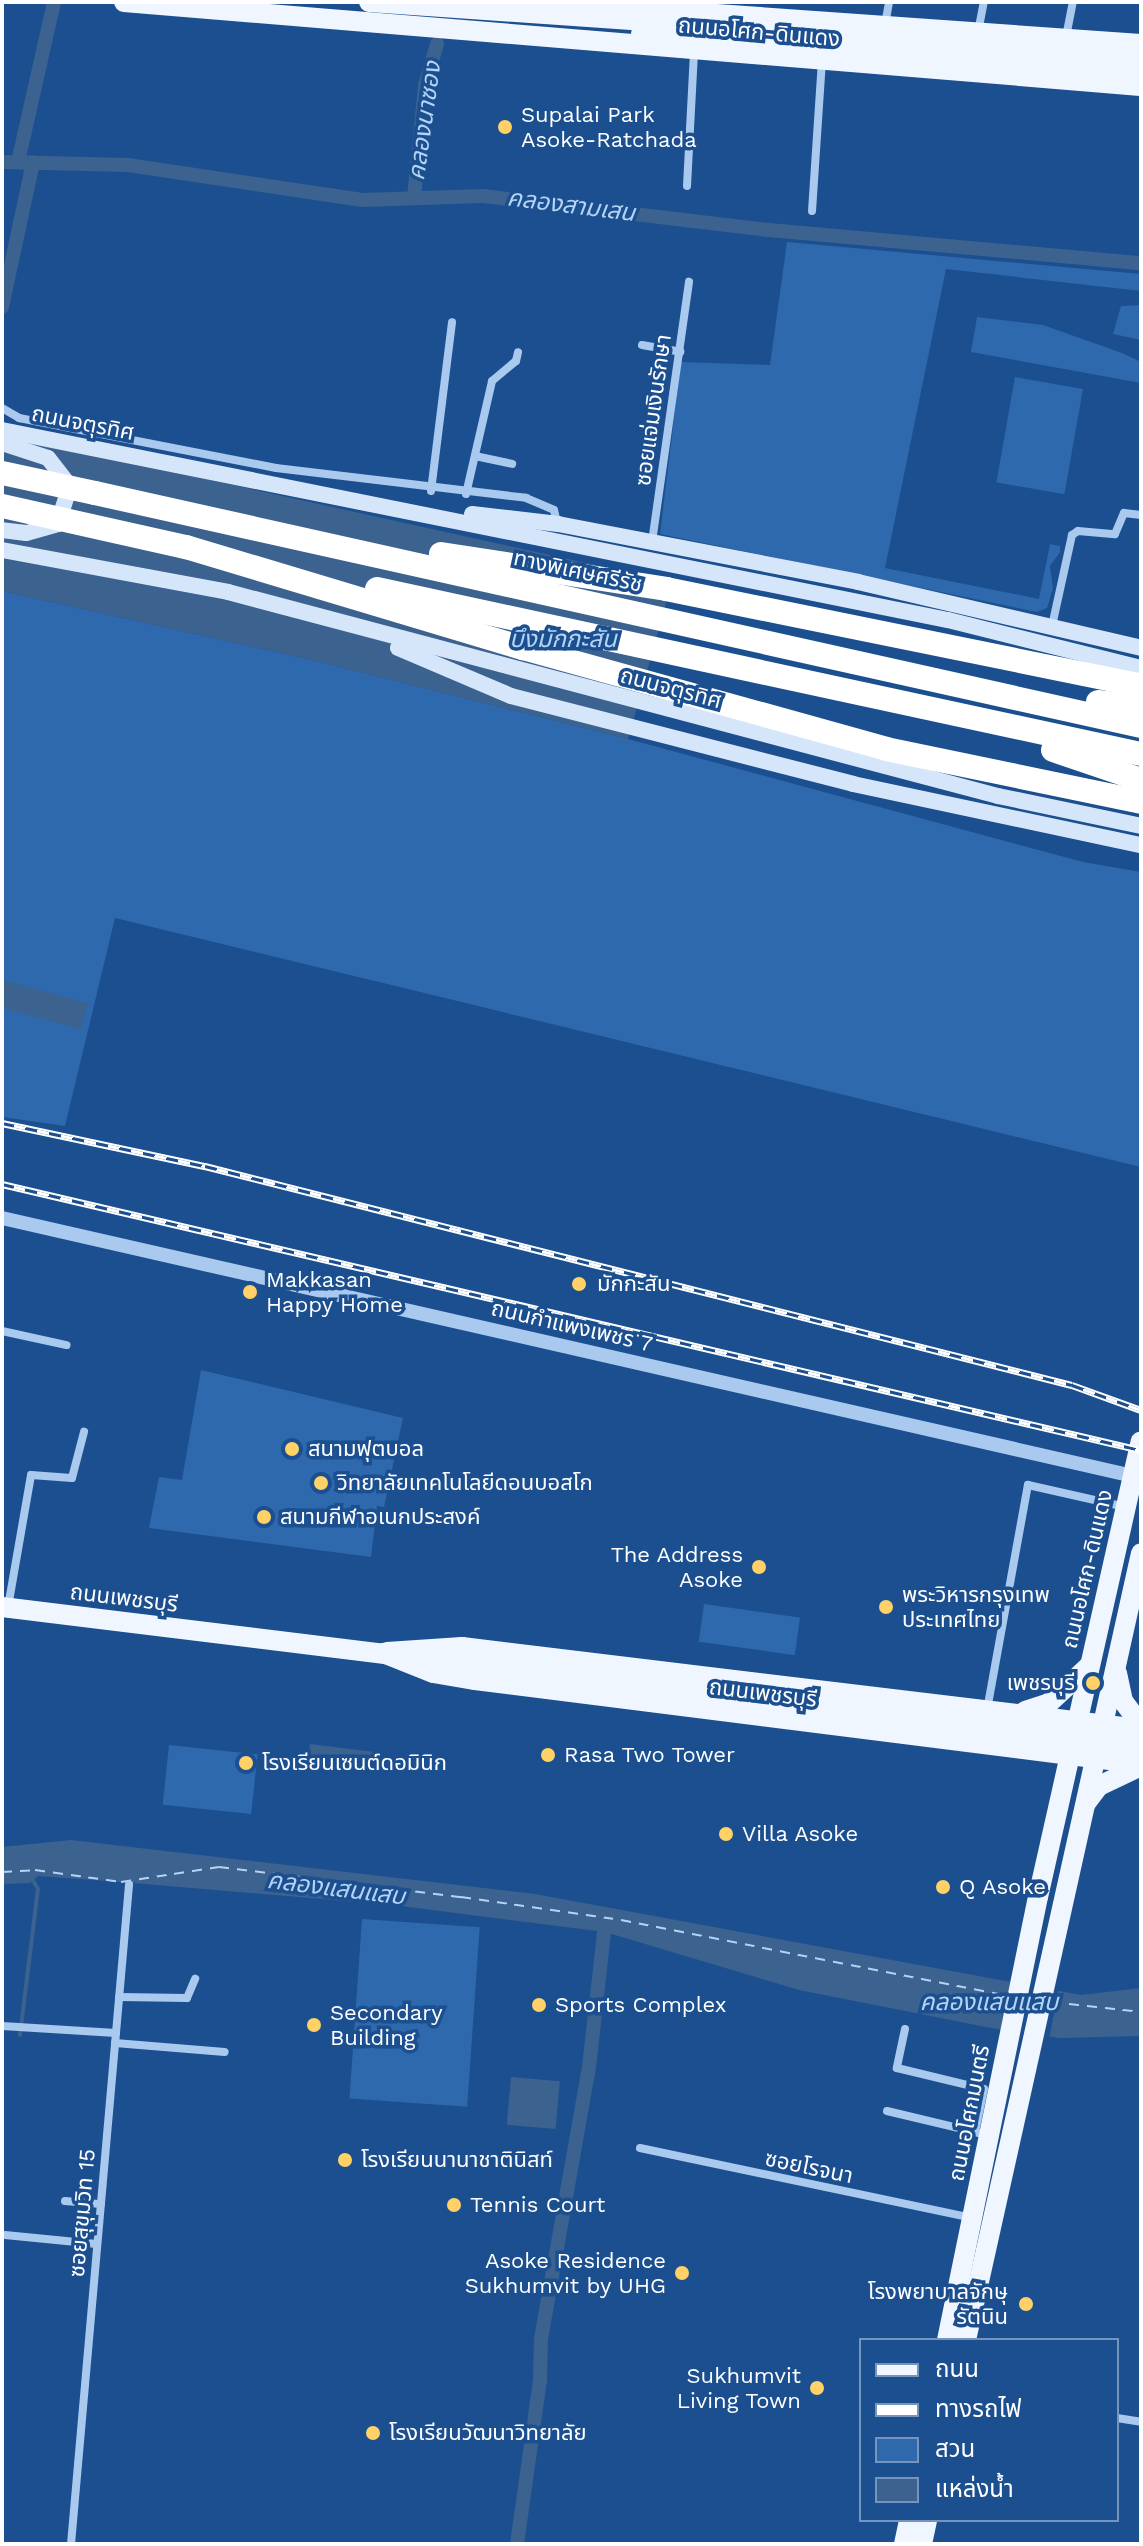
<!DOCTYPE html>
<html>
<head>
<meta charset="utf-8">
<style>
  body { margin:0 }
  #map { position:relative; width:1143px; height:2546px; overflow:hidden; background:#1b4f8f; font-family:"Work Sans","Noto Sans Thai",sans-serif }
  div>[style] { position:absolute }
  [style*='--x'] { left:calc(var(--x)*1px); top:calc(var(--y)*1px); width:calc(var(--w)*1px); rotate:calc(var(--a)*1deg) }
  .green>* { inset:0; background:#2e69ad; transform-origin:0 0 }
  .water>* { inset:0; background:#3c6290; transform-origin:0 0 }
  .pier>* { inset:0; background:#1b4f8f; transform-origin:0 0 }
  .stream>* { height:4px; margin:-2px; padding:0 2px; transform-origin:2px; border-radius:2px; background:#3c6290 }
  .canal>* { height:14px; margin:-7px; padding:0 7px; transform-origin:7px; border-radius:7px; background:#3c6290 }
  .ferry>* { height:2px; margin-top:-1px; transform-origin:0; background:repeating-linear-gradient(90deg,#b5d3f5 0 10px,transparent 0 18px) }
  .minor>* { height:8px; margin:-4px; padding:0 4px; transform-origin:4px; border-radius:4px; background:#a9c9ee }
  .tertiary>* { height:14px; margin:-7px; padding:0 7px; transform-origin:7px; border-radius:7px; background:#a9c9ee }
  .secondary>* { height:16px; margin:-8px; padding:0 8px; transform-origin:8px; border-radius:8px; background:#d6e6fa }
  .primary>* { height:20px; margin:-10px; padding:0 10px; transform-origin:10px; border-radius:10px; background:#f0f6ff }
  .motorway>* { height:24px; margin:-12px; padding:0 12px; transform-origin:12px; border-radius:12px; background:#fff }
  .rail>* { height:7px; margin-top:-3.5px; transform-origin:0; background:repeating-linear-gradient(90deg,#1b4f8f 0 12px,#fff 0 24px); box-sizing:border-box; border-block:2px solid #fff }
  .primary-bridge>* { height:20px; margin:-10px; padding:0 10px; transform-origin:10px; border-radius:10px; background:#f0f6ff }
  .motorway-bridge>* { height:24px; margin:-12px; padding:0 12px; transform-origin:12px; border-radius:12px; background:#fff }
  .dots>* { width:22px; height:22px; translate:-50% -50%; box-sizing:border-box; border:4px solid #1b4f8f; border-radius:50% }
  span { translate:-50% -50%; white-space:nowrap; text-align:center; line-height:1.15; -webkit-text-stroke:7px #1b4f8f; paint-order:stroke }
  .street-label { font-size:22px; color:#fff }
  .poi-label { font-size:22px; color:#fff }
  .left { translate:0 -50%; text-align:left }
  .right { translate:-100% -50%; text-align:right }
  .water-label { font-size:24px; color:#b5d3f5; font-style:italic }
  .frame { position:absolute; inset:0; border:4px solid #fff; pointer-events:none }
  .legend { position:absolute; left:859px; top:2338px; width:260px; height:184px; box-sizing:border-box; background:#1b4f8f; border:2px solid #7695bc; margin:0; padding:10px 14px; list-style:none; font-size:24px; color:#fff }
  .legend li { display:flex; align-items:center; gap:16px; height:40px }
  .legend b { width:40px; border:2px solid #7695bc }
</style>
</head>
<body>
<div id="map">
  <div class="green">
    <i style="clip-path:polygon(787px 242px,1141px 274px,1141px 291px,946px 269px,885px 568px,1039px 599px,1050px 544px,1060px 546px,1060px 552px,1050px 566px,1053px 588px,1047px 608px,1037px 612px,660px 534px,681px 362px,770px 365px)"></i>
    <i style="clip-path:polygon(1141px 305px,1141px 340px,1113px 334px,1121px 306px)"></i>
    <i style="clip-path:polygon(977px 317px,1043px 325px,1122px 353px,1141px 362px,1141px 383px,971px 352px)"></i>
    <i style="left:1015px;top:377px;width:69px;height:107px;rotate:10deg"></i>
    <i style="clip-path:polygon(2px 591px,308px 659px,628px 739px,1083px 862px,1141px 872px,1141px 1167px,115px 918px,65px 1126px,2px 1117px)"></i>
    <i style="clip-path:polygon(201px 1370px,403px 1418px,384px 1507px,377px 1506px,371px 1557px,149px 1528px,159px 1477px,182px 1480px)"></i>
    <i style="left:704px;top:1604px;width:97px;height:38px;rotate:8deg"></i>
    <i style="left:169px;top:1745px;width:89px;height:60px;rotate:6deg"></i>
    <i style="left:362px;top:1919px;width:118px;height:180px;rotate:4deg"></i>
  </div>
  <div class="water">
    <i style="clip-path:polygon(2px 434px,672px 582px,628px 739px,308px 659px,2px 591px)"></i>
    <i style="left:88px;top:1003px;width:27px;height:86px;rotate:105deg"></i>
    <i style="left:310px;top:1744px;width:67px;height:16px;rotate:7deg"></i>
    <i style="clip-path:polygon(71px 1840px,535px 1894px,1081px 1995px,1141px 1988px,1141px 2036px,1060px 2038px,991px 2028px,799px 1990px,605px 1932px,393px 1905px,121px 1882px,38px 1876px,30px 1883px,2px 1884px,2px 1847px)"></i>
    <i style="left:511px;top:2077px;width:49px;height:48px;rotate:5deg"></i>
  </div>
  <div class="pier">
    <i style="left:1011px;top:1978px;width:49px;height:56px;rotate:11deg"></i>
  </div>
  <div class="stream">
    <i style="--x:20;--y:2035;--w:147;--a:-83"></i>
    <i style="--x:38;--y:1889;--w:14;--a:-120"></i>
  </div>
  <div class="canal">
    <i style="--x:2;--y:162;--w:126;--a:1.4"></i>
    <i style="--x:128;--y:165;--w:237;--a:8.5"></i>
    <i style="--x:362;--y:200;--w:121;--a:-1.9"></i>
    <i style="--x:483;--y:196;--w:288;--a:6.8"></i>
    <i style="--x:769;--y:230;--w:373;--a:5.1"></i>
    <i style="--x:18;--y:162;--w:164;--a:-77.3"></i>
    <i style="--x:414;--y:198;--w:114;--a:-84.4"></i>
    <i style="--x:425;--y:85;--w:43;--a:-73.7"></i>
    <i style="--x:2;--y:307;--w:148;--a:-77.9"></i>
    <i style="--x:517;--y:2544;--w:166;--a:-82"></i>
    <i style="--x:540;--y:2380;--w:41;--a:-88.6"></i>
    <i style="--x:541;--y:2339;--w:276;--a:-80"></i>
    <i style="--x:589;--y:2067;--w:144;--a:-83.6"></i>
  </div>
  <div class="ferry">
    <i style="--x:2;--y:1872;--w:33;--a:-3"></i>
    <i style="--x:35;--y:1870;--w:87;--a:7.9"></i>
    <i style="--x:121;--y:1882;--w:99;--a:-8.7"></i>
    <i style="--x:219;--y:1867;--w:244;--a:7.1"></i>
    <i style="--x:461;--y:1897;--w:162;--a:8.2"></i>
    <i style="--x:621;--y:1920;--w:395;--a:11.1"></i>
    <i style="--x:1051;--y:2002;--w:91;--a:6.3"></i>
  </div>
  <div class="minor">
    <i style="--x:885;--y:25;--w:23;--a:-80"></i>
    <i style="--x:978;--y:32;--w:31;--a:-79"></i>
    <i style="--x:1066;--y:37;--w:36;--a:-79"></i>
    <i style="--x:687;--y:186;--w:135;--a:-87"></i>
    <i style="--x:812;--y:211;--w:149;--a:-86.2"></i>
    <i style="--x:642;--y:345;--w:39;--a:10"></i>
    <i style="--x:2;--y:408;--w:20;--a:30"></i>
    <i style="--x:19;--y:418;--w:262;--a:11"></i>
    <i style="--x:276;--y:468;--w:252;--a:6.8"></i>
    <i style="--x:526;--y:498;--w:30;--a:23"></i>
    <i style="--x:554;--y:510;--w:13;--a:77"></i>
    <i style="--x:475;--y:456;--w:38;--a:12"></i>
    <i style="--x:431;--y:491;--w:170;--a:-82.9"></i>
    <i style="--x:466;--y:494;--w:116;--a:-77"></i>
    <i style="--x:492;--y:381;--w:31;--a:-40"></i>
    <i style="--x:516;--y:361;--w:9;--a:-77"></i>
    <i style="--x:652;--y:542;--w:263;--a:-81.9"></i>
    <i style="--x:1052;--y:626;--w:93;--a:-77.6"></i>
    <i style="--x:1072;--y:535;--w:7;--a:-34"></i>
    <i style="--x:1078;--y:531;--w:37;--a:5"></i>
    <i style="--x:1115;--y:534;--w:23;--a:-67"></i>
    <i style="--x:1124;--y:513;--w:17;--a:7"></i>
    <i style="--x:2;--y:1331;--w:66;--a:12.3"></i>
    <i style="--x:8;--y:1607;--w:134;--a:-80.1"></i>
    <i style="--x:31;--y:1475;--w:41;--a:4.2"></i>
    <i style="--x:72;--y:1478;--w:48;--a:-75.4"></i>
    <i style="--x:987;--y:1710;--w:229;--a:-79.7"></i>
    <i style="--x:1028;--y:1485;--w:100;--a:12.7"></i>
    <i style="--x:119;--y:1997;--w:68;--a:0.8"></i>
    <i style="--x:187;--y:1998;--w:21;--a:-67"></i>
    <i style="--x:2;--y:2026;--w:114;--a:3.5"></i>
    <i style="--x:905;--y:2029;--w:40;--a:102"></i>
    <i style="--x:897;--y:2068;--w:89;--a:13.6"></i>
    <i style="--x:984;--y:2089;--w:44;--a:101.8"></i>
    <i style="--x:975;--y:2132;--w:14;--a:17"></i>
    <i style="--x:115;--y:2043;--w:110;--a:4.7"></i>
    <i style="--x:887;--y:2111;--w:90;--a:13.4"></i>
    <i style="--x:640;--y:2148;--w:338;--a:11.9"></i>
    <i style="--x:65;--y:2201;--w:36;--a:5"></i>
    <i style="--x:5;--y:2235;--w:92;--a:5.6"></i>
    <i style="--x:1117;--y:2418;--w:24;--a:9"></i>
    <i style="--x:71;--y:2544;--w:662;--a:-84.97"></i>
  </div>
  <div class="tertiary">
    <i style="--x:2;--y:1218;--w:1160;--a:12.85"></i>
  </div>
  <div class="secondary">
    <i style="--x:2;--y:430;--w:965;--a:11.36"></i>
    <i style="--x:948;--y:620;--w:199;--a:14"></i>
    <i style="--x:2;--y:443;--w:48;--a:18.1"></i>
    <i style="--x:48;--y:458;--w:36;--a:52"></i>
    <i style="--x:70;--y:486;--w:40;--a:108"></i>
    <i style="--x:58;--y:524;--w:33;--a:164"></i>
    <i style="--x:26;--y:533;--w:24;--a:-173"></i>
    <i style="--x:472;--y:514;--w:87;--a:6.6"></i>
    <i style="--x:558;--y:524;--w:306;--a:10.9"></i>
    <i style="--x:858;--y:582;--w:291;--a:13.1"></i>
    <i style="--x:2;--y:550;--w:230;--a:10.5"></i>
    <i style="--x:228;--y:592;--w:797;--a:14.84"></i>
    <i style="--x:998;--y:796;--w:146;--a:11.8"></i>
    <i style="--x:398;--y:648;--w:123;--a:23"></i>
    <i style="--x:511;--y:696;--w:353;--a:14.4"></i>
    <i style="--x:853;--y:784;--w:294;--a:12"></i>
  </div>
  <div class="primary">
    <i style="--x:124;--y:2;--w:1020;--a:4.72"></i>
    <i style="--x:546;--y:2;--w:596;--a:4.04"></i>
    <i style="--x:2;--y:1607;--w:396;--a:7"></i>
    <i style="--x:387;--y:1652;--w:75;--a:-3.8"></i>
    <i style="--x:462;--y:1647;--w:684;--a:6.89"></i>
    <i style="--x:383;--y:1653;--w:54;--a:21.8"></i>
    <i style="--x:433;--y:1673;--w:43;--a:9.5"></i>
    <i style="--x:475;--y:1680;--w:671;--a:7.19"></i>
    <i style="--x:427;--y:1659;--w:159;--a:7.6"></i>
    <i style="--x:1117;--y:1673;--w:29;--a:78"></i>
    <i style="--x:1123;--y:1701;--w:30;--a:53"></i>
    <i style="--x:1025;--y:1711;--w:25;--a:-18"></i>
    <i style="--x:1049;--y:1703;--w:54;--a:-42.8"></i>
    <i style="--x:1086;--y:1803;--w:21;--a:-53"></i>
    <i style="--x:1099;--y:1786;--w:47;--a:-25.5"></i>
    <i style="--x:947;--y:2340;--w:452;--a:-78.4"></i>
    <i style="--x:1038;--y:1897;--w:467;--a:-77.3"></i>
    <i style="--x:966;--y:2340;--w:806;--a:-77.46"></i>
    <i style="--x:904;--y:2544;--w:25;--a:-78"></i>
    <i style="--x:922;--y:2544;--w:25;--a:-78"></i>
  </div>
  <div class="motorway">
    <i style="--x:95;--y:493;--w:1072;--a:12.56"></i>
    <i style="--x:186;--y:547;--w:352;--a:16.7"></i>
    <i style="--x:523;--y:648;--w:377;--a:15.5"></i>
    <i style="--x:886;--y:749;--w:260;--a:11.7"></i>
    <i style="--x:441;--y:554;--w:228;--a:8.8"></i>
    <i style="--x:666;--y:589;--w:485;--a:11.5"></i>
    <i style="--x:377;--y:589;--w:782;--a:12.19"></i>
    <i style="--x:1098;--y:702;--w:43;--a:6.6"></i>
    <i style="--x:1053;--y:750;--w:93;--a:18.8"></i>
  </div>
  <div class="rail">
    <i style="--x:2;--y:1123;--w:208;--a:12"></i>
    <i style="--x:205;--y:1166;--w:894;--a:14.18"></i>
    <i style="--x:1072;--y:1385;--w:73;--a:19.9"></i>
    <i style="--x:2;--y:1184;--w:1170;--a:13.15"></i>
  </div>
  <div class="primary-bridge">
    <i style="--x:369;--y:2;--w:774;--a:3.93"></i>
    <i style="--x:641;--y:34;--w:501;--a:4.35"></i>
    <i style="--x:585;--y:1680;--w:560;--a:6.77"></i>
  </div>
  <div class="motorway-bridge">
    <i style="--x:2;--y:473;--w:95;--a:12.1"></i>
    <i style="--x:2;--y:506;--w:189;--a:12.6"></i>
  </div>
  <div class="dots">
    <i style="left:505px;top:127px;background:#ffd166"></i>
    <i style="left:579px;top:1284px;background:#ffd166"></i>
    <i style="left:250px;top:1292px;background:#ffd166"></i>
    <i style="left:292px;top:1449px;background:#ffd166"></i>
    <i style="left:321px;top:1483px;background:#ffd166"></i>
    <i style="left:264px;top:1517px;background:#ffd166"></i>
    <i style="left:759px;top:1567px;background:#ffd166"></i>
    <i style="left:886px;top:1607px;background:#ffd166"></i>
    <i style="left:1093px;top:1683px;background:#ffd166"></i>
    <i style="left:548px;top:1755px;background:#ffd166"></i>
    <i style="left:246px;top:1763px;background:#ffd166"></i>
    <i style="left:726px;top:1834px;background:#ffd166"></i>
    <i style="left:943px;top:1887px;background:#ffd166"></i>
    <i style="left:539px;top:2005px;background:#ffd166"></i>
    <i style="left:314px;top:2025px;background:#ffd166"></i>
    <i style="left:345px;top:2160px;background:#ffd166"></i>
    <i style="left:454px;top:2205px;background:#ffd166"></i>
    <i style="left:682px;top:2273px;background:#ffd166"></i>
    <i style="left:1026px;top:2304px;background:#ffd166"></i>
    <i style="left:817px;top:2388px;background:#ffd166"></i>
    <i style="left:373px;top:2433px;background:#ffd166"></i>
  </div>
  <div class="street-label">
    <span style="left:759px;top:32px;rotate:5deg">ถนนอโศก-ดินแดง</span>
    <span style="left:653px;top:410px;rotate:-82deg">ซอยแจ่มเงินรักษา</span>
    <span style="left:83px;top:423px;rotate:11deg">ถนนจตุรทิศ</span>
    <span style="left:578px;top:571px;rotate:12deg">ทางพิเศษศรีรัช</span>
    <span style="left:671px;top:688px;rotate:15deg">ถนนจตุรทิศ</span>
    <span style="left:572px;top:1326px;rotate:13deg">ถนนกำแพงเพชร 7</span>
    <span style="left:1087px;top:1569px;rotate:-77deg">ถนนอโศก-ดินแดง</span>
    <span style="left:124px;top:1598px;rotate:7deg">ถนนเพชรบุรี</span>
    <span style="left:763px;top:1693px;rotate:7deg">ถนนเพชรบุรี</span>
    <span style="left:969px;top:2113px;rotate:-79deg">ถนนอโศกมนตรี</span>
    <span style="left:809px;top:2167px;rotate:12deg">ซอยโรจนา</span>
    <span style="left:82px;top:2213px;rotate:-85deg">ซอยสุขุมวิท 15</span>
  </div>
  <div class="poi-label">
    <span class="left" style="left:521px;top:127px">Supalai Park<br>Asoke-Ratchada</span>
    <span class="left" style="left:266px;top:1292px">Makkasan<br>Happy Home</span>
    <span class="left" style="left:597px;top:1284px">มักกะสัน</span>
    <span class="left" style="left:308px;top:1449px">สนามฟุตบอล</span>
    <span class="left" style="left:337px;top:1483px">วิทยาลัยเทคโนโลยีดอนบอสโก</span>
    <span class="left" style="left:280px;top:1517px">สนามกีฬาอเนกประสงค์</span>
    <span class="right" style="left:743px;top:1567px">The Address<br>Asoke</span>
    <span class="left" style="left:902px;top:1607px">พระวิหารกรุงเทพ<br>ประเทศไทย</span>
    <span class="right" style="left:1075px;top:1683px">เพชรบุรี</span>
    <span class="left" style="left:564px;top:1755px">Rasa Two Tower</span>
    <span class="left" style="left:262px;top:1763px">โรงเรียนเซนต์ดอมินิก</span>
    <span class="left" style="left:742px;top:1834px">Villa Asoke</span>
    <span class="left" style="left:959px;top:1887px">Q Asoke</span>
    <span class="left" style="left:555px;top:2005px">Sports Complex</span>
    <span class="left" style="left:330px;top:2025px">Secondary<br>Building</span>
    <span class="left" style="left:361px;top:2160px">โรงเรียนนานาชาตินิสท์</span>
    <span class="left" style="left:470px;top:2205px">Tennis Court</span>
    <span class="right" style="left:666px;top:2273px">Asoke Residence<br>Sukhumvit by UHG</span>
    <span class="right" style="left:1008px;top:2304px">โรงพยาบาลจักษุ<br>รัตนิน</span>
    <span class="right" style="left:801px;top:2388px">Sukhumvit<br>Living Town</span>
    <span class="left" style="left:389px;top:2433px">โรงเรียนวัฒนาวิทยาลัย</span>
  </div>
  <div class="water-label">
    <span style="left:425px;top:121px;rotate:-82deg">คลองนาซอง</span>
    <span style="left:571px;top:206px;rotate:7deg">คลองสามเสน</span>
    <span style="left:563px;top:640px">บึงมักกะสัน</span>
    <span style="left:336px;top:1889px;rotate:7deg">คลองแสนแสบ</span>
    <span style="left:989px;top:2003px">คลองแสนแสบ</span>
  </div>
  <div class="frame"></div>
  <ul class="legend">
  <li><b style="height:10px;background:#f0f6ff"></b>ถนน</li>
  <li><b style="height:10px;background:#fff"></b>ทางรถไฟ</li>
  <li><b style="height:22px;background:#2e69ad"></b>สวน</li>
  <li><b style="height:22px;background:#3c6290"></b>แหล่งน้ำ</li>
  </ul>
</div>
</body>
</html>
